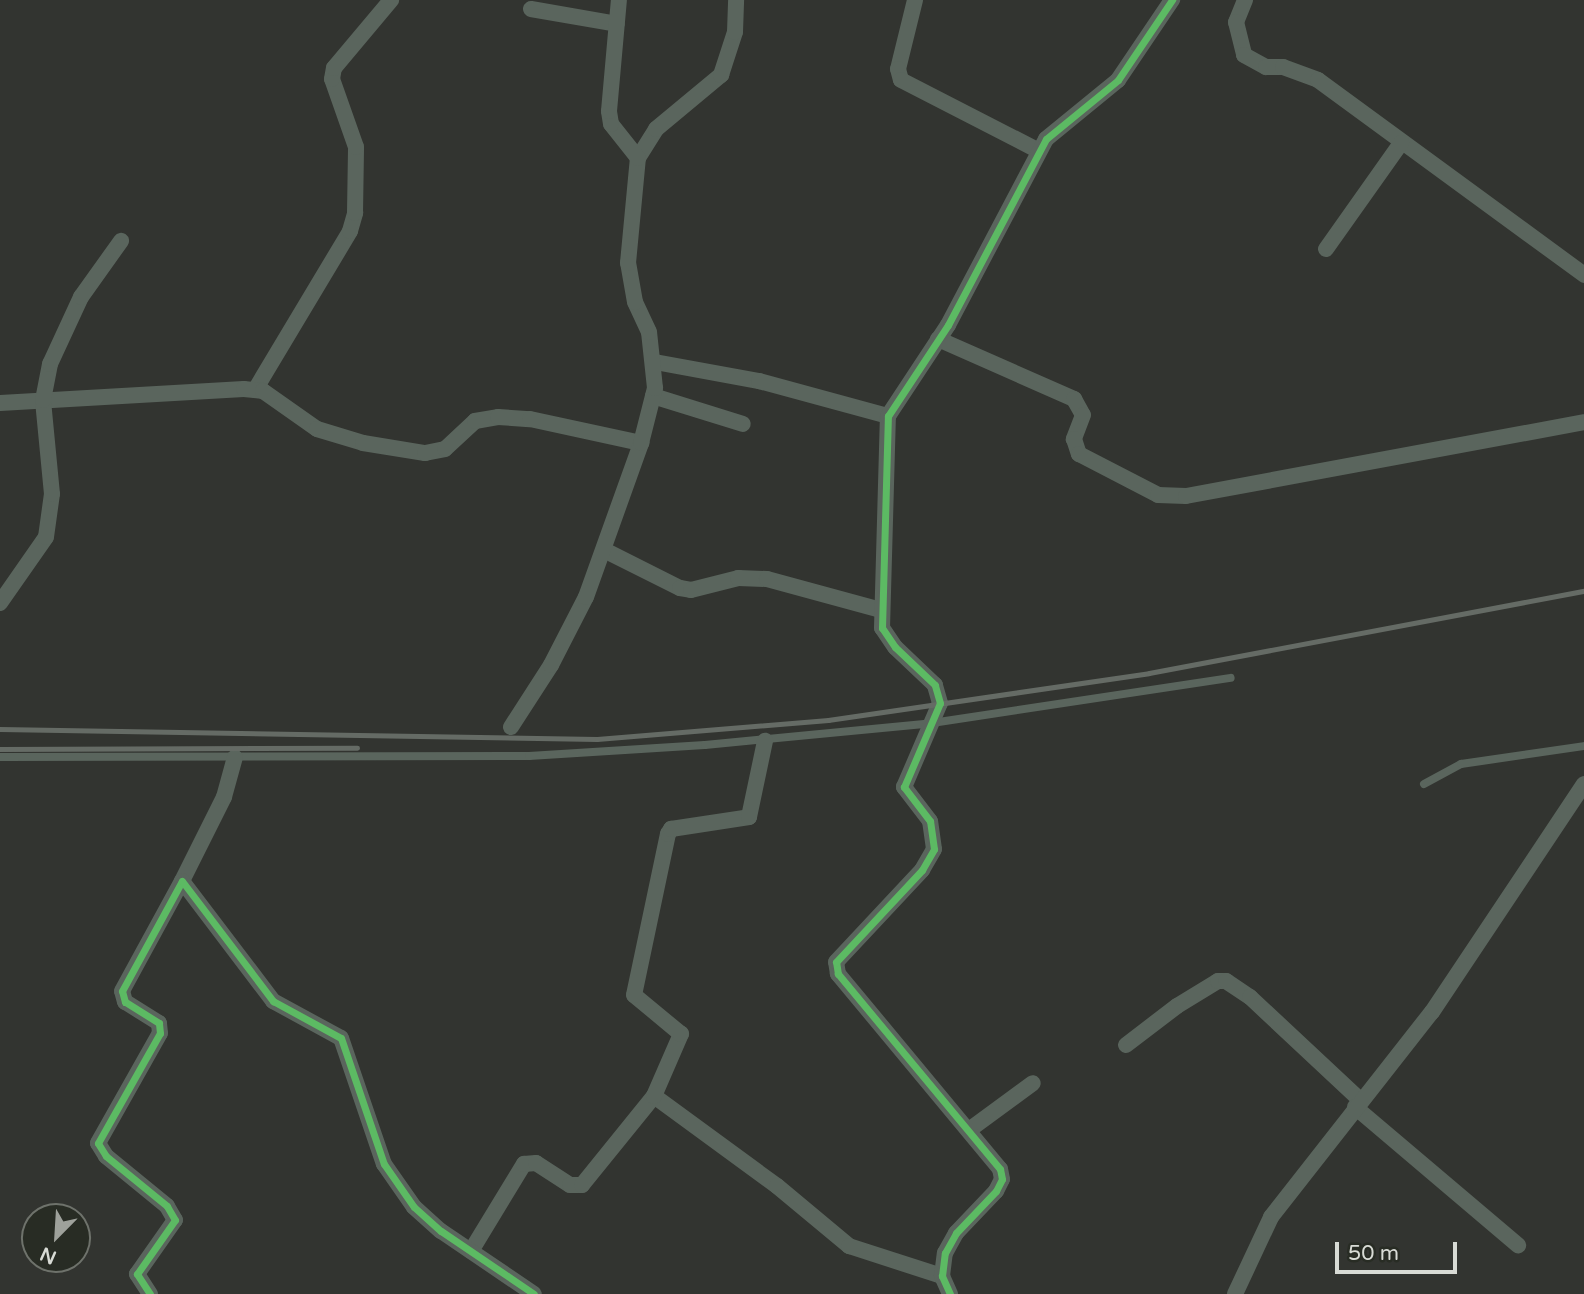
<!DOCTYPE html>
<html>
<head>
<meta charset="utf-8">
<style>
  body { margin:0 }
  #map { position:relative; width:1584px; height:1294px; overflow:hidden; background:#323430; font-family:"Varela Round",sans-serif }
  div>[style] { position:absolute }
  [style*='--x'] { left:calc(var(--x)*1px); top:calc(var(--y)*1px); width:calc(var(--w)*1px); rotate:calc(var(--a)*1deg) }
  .lane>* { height:8px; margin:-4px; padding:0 4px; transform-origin:4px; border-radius:4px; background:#5a655d }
  .street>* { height:16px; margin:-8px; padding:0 8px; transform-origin:8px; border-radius:8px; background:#5a655d }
  .rail>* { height:5px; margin:-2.5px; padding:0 2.5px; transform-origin:2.5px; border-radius:2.5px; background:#656b65 }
  .cycleway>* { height:7px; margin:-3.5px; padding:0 3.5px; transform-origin:3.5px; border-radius:3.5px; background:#5cba63 }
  span { translate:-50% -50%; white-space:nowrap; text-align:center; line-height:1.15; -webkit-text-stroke:7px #282c24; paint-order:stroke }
  .north { position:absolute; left:21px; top:1203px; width:70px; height:70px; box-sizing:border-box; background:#282c24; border:2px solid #6e726b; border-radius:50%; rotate:204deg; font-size:19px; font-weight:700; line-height:28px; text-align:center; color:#d8dbd5 }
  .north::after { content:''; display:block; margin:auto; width:24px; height:32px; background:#9ea19b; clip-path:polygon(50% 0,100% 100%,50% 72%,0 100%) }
  .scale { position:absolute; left:1335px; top:1242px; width:122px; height:32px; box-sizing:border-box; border:4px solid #d8dbd5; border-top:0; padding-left:9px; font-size:21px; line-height:24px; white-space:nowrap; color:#d8dbd5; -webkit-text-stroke:5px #282c24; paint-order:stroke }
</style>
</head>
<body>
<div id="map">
  <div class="lane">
    <i style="--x:0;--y:757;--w:529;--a:-0.11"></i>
    <i style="--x:529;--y:756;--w:176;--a:-3.6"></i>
    <i style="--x:705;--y:745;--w:228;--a:-5.5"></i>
    <i style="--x:932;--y:723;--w:302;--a:-8.6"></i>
    <i style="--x:1424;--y:784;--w:42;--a:-28.4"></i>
    <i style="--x:1461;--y:764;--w:124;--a:-8.3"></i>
  </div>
  <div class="street">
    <i style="--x:915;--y:0;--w:71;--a:103.8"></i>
    <i style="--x:898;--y:69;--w:11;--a:75"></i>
    <i style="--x:901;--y:80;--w:155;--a:27.2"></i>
    <i style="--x:1245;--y:0;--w:24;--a:112"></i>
    <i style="--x:1236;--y:22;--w:34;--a:76"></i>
    <i style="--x:1244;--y:55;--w:25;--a:29"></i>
    <i style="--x:1266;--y:67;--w:17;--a:0"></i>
    <i style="--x:1283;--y:67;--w:37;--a:20"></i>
    <i style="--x:1318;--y:80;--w:330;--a:36.2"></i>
    <i style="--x:531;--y:9;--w:87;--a:9.9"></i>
    <i style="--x:638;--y:158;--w:34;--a:-58"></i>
    <i style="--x:656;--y:129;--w:85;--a:-39.7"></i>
    <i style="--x:721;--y:75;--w:45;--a:-72"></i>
    <i style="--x:735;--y:32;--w:32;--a:-88"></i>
    <i style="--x:1326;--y:249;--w:130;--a:-54.7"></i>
    <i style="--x:938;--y:339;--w:149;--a:23.8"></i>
    <i style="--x:1074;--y:399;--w:18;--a:61"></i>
    <i style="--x:1083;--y:415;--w:26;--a:111"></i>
    <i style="--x:1074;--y:439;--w:16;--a:72"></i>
    <i style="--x:1079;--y:454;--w:89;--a:27.4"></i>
    <i style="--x:1158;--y:495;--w:28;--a:2"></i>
    <i style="--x:1186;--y:496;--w:405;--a:-10.5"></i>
    <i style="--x:655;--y:362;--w:106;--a:10.4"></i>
    <i style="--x:759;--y:381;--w:134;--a:15.2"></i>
    <i style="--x:255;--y:390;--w:185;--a:-59.1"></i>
    <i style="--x:350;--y:231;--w:19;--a:-74"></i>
    <i style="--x:355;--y:213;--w:66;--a:-89.1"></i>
    <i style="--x:356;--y:147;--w:72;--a:-109.4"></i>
    <i style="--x:332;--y:79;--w:11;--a:-80"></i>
    <i style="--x:334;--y:68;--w:89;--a:-50"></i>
    <i style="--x:653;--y:396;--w:94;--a:17.3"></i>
    <i style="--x:0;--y:403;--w:244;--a:-3.3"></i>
    <i style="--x:244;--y:389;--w:19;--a:6"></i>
    <i style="--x:263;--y:391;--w:66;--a:35.1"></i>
    <i style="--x:317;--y:429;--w:48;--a:16.9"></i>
    <i style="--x:363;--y:443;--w:63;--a:9.2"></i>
    <i style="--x:425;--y:453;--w:20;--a:-11"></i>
    <i style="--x:445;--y:449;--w:41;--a:-43"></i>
    <i style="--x:475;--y:421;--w:23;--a:-10"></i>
    <i style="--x:498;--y:417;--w:32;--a:4"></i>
    <i style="--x:530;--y:419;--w:114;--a:12.2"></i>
    <i style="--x:604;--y:550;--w:85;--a:26.6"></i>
    <i style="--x:680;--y:588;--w:11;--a:10"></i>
    <i style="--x:691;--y:590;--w:49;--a:-14.3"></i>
    <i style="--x:738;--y:578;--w:29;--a:2"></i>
    <i style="--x:767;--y:579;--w:118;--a:15.2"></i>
    <i style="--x:0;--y:603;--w:80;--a:-55.1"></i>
    <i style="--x:46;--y:537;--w:43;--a:-82.1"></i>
    <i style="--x:52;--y:494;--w:94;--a:-95.5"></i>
    <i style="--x:43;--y:400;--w:37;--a:-79"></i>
    <i style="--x:50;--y:364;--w:74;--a:-65.2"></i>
    <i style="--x:81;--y:297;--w:69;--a:-54.5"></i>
    <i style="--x:511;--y:727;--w:74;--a:-57.2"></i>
    <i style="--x:551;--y:665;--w:76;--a:-62.8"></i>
    <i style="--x:586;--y:597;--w:164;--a:-70.3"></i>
    <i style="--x:641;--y:443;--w:57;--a:-75.7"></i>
    <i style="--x:655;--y:388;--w:56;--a:-96.1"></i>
    <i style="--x:649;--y:332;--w:33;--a:-115"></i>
    <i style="--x:635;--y:302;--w:40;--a:-100"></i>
    <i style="--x:628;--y:263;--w:105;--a:-84.6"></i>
    <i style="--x:638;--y:158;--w:43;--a:-128.5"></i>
    <i style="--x:611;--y:124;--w:13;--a:-99"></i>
    <i style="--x:609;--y:111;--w:111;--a:-84.9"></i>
    <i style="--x:182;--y:881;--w:94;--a:-63.4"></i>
    <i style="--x:224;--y:797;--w:41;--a:-74.6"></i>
    <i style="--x:1126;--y:1045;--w:64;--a:-37.4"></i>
    <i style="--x:1177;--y:1006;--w:48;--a:-31.4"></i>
    <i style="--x:1218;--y:981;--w:8;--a:0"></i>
    <i style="--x:1226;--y:981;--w:29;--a:34"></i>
    <i style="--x:1250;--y:997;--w:151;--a:43.1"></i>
    <i style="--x:654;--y:1096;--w:152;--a:36.2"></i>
    <i style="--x:777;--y:1186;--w:94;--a:39.8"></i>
    <i style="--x:849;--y:1246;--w:98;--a:17.9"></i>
    <i style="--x:1355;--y:1107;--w:214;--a:40.3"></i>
    <i style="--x:969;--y:1130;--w:79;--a:-36.3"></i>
    <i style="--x:471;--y:1251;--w:102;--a:-58.7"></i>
    <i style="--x:524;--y:1164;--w:12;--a:-5"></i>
    <i style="--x:536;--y:1163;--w:40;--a:32.9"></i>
    <i style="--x:570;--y:1185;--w:12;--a:0"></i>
    <i style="--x:582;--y:1185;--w:114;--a:-51"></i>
    <i style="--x:654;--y:1096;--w:68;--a:-66.5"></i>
    <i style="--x:681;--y:1034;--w:61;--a:-140.3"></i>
    <i style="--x:634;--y:995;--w:165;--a:-78.1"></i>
    <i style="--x:668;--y:834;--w:6;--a:-59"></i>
    <i style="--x:671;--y:829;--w:79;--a:-8.7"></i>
    <i style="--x:749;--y:817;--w:78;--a:-78.1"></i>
    <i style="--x:150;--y:1294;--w:24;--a:-123"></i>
    <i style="--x:137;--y:1274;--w:66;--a:-54.9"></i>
    <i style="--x:175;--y:1220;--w:16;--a:-120"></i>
    <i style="--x:167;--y:1206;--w:79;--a:-140.7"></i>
    <i style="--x:106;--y:1156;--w:15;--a:-122"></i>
    <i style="--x:98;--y:1143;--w:126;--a:-60.6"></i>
    <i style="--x:160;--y:1033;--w:10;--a:-96"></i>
    <i style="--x:159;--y:1023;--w:40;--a:-148"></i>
    <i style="--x:125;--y:1002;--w:11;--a:-105"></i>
    <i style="--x:122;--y:991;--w:125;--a:-61.4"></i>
    <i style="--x:182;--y:881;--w:151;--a:52.8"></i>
    <i style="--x:273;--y:1001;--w:77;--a:28.6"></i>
    <i style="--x:341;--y:1038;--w:133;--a:71.2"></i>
    <i style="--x:384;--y:1164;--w:52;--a:55.1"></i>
    <i style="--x:414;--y:1207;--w:36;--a:42"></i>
    <i style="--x:441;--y:1231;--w:112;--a:34.1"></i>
    <i style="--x:950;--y:1294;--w:20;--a:-114"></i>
    <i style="--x:942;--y:1276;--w:23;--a:-83"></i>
    <i style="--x:945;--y:1253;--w:23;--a:-61"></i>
    <i style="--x:956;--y:1233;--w:58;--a:-46.4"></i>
    <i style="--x:996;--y:1191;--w:13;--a:-63"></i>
    <i style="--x:1002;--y:1179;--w:10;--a:-101"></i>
    <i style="--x:1000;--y:1169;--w:254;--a:-129.7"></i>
    <i style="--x:838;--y:974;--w:12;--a:-99"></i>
    <i style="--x:836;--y:962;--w:126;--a:-46.9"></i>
    <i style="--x:922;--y:870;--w:24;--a:-60"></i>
    <i style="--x:934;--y:849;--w:28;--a:-98"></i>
    <i style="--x:930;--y:821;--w:43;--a:-127.4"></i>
    <i style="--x:904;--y:787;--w:91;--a:-66.8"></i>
    <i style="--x:940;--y:703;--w:19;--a:-106"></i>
    <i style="--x:935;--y:685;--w:55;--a:-136.5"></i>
    <i style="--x:895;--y:647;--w:23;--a:-124"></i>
    <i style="--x:882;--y:628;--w:212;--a:-88.4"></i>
    <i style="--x:888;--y:416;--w:109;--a:-56.6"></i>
    <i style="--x:948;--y:325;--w:210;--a:-62.2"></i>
    <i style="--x:1046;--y:139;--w:93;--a:-39.3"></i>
    <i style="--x:1118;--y:80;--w:97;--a:-56"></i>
    <i style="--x:1235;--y:1294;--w:85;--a:-64.9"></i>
    <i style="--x:1271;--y:1217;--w:261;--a:-51.9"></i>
    <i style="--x:1432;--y:1012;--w:274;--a:-56.3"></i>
  </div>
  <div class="rail">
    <i style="--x:0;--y:729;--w:597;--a:0.96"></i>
    <i style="--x:597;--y:739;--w:232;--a:-4.7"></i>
    <i style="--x:828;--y:720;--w:324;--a:-8.3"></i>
    <i style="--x:1149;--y:673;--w:443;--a:-10.7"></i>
    <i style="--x:0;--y:749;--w:357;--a:-0.2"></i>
  </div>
  <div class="cycleway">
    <i style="--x:150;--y:1294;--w:24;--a:-123"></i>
    <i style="--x:137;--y:1274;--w:66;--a:-54.9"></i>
    <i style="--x:175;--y:1220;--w:16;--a:-120"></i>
    <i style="--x:167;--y:1206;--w:79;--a:-140.7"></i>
    <i style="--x:106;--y:1156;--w:15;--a:-122"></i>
    <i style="--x:98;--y:1143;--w:126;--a:-60.6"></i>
    <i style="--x:160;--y:1033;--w:10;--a:-96"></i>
    <i style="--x:159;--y:1023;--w:40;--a:-148"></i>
    <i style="--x:125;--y:1002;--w:11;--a:-105"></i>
    <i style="--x:122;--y:991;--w:125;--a:-61.4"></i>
    <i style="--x:182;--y:881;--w:151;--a:52.8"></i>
    <i style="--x:273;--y:1001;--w:77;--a:28.6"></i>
    <i style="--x:341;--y:1038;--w:133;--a:71.2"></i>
    <i style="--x:384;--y:1164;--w:52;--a:55.1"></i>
    <i style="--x:414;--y:1207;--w:36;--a:42"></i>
    <i style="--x:441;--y:1231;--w:112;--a:34.1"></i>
    <i style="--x:950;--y:1294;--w:20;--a:-114"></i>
    <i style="--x:942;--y:1276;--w:23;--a:-83"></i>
    <i style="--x:945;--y:1253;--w:23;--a:-61"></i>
    <i style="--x:956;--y:1233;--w:58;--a:-46.4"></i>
    <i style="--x:996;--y:1191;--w:13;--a:-63"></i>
    <i style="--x:1002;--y:1179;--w:10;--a:-101"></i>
    <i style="--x:1000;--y:1169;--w:254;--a:-129.7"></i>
    <i style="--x:838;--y:974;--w:12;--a:-99"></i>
    <i style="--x:836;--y:962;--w:126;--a:-46.9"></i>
    <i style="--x:922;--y:870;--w:24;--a:-60"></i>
    <i style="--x:934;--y:849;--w:28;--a:-98"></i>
    <i style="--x:930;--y:821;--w:43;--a:-127.4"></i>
    <i style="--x:904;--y:787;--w:91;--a:-66.8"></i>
    <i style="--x:940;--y:703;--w:19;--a:-106"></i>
    <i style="--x:935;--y:685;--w:55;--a:-136.5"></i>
    <i style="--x:895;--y:647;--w:23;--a:-124"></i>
    <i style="--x:882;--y:628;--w:212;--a:-88.4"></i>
    <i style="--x:888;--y:416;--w:109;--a:-56.6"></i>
    <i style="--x:948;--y:325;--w:210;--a:-62.2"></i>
    <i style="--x:1046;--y:139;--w:93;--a:-39.3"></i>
    <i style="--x:1118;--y:80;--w:97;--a:-56"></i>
  </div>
  <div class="north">N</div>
  <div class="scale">50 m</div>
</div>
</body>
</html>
